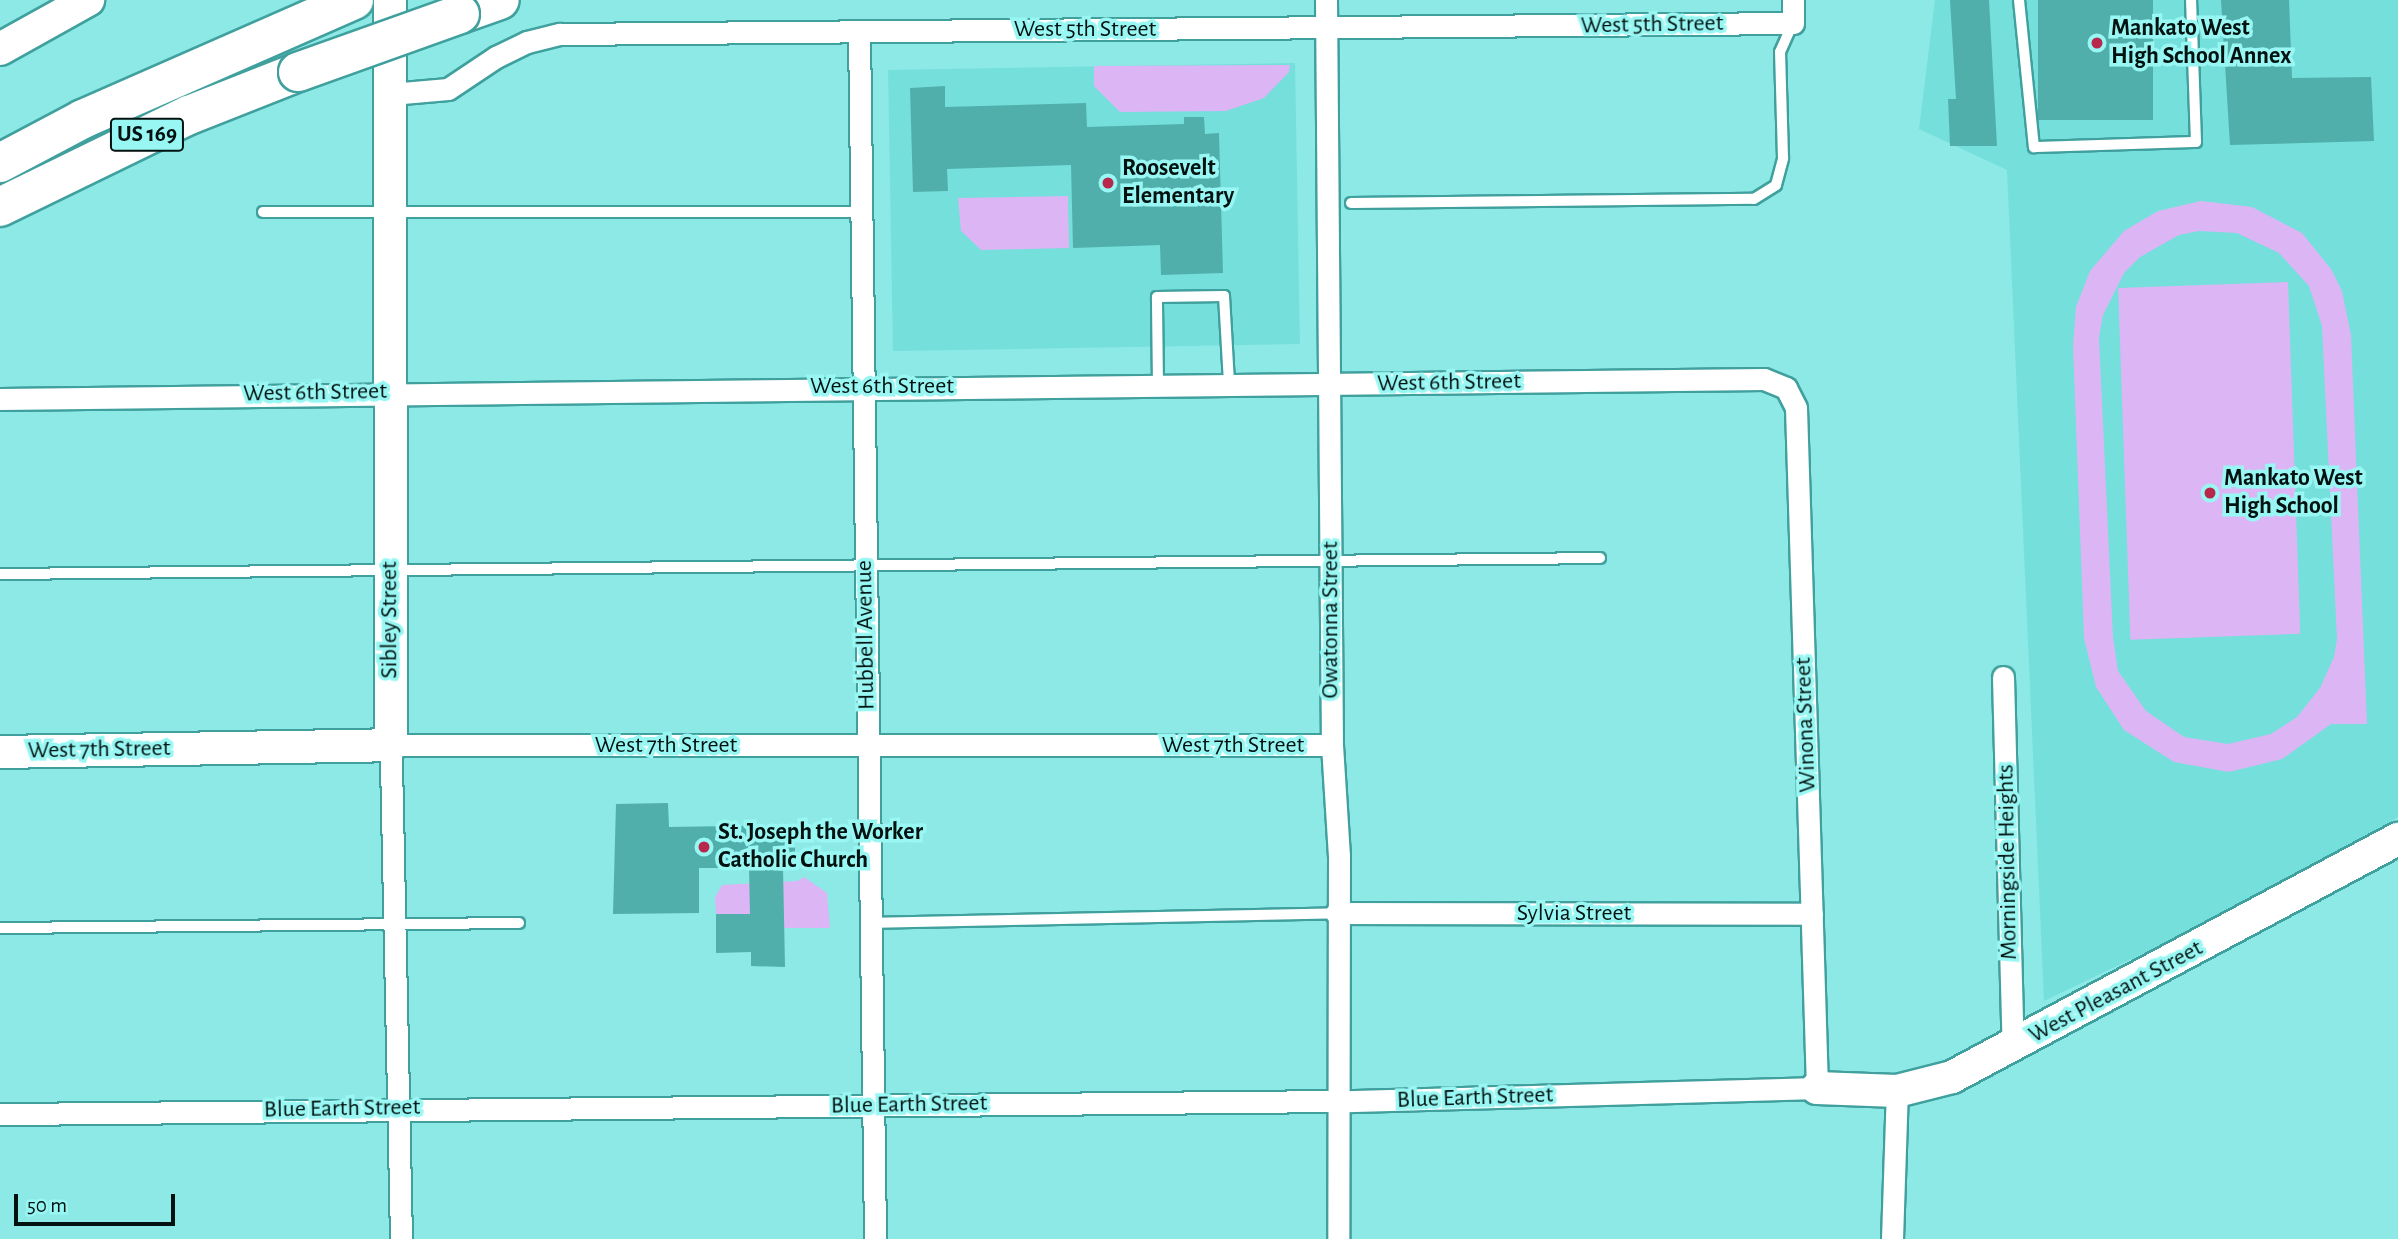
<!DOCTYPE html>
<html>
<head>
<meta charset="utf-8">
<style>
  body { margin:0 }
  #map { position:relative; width:2398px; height:1239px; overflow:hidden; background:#8ce9e5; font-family:"Alegreya Sans",sans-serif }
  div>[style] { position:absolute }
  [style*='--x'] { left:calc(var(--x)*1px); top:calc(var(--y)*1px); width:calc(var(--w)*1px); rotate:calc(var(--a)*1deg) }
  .built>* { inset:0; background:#75dfdb; transform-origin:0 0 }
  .green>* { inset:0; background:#dcb5f5; transform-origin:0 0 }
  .building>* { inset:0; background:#50afab; transform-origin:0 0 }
  .roads { filter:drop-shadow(2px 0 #40a09d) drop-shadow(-2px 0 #40a09d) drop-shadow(0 2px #40a09d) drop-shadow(0 -2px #40a09d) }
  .lane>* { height:10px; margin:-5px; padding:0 5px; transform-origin:5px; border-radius:5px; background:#fff }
  .street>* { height:21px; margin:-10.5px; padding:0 10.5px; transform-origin:10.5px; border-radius:10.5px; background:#fff }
  .secondary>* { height:32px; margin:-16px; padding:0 16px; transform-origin:16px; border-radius:16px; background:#fff }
  .highway>* { height:38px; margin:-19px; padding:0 19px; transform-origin:19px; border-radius:19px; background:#fff }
  .bridges { filter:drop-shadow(2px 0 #40a09d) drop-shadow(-2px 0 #40a09d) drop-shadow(0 2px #40a09d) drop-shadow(0 -2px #40a09d) }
  .highway-bridge>* { height:38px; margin:-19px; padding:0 19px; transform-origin:19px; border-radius:19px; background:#fff }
  .dots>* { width:19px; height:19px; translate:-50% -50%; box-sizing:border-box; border:4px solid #99f7f3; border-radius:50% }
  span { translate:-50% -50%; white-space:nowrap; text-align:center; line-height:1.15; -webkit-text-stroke:7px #99f7f3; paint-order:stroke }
  .shield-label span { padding:2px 5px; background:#99f7f3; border:2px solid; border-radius:5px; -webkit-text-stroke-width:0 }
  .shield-label { font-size:23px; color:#011211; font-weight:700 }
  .street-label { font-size:24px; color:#011211 }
  .poi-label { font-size:24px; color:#011211; font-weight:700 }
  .left { translate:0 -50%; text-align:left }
  .scale { position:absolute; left:14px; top:1194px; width:161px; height:32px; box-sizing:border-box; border:4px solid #011211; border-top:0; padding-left:9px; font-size:21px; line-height:24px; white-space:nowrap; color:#011211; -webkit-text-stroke:5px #99f7f3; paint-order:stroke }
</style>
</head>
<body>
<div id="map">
  <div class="built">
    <i style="clip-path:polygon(1935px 0,2398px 0,2398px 817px,2221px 916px,2044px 1001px,2007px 170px,1919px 129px)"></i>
    <i style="left:1295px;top:63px;width:281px;height:407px;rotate:89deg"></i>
  </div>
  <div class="green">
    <i style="clip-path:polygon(1290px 65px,1289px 72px,1264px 98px,1226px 111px,1120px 112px,1094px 86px,1094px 66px)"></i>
    <i style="clip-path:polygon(1068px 196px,1069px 248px,981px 250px,961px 231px,958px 198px)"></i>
    <i style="clip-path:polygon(evenodd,2201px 201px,2252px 207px,2302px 233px,2331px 269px,2342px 291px,2351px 335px,2367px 724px,2331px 724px,2282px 759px,2229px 772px,2174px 762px,2124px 730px,2096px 687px,2084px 638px,2073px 346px,2076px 307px,2090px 271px,2124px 231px,2158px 211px,2201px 201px,2199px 231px,2237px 233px,2279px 253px,2309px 286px,2322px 326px,2337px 639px,2334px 657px,2320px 688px,2297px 717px,2271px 734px,2228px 744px,2184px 737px,2146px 711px,2118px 671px,2113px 637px,2099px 338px,2103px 315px,2124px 273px,2140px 257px,2179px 235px,2199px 231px)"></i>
    <i style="left:2288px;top:282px;width:352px;height:170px;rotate:88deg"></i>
    <i style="clip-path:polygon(804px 877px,827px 893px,830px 928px,784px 928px,783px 896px,750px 914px,716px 914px,715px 897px,722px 885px,797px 881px)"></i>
  </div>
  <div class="building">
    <i style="clip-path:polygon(1950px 0,1989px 0,1997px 146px,1950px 146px,1948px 99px,1956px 99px)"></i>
    <i style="left:2038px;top:0;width:115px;height:120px"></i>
    <i style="clip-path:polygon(2221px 0,2289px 0,2292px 78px,2371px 77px,2374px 141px,2230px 145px)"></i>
    <i style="clip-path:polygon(945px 86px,945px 107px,1086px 103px,1087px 127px,1184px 124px,1184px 117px,1204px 117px,1205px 134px,1219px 133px,1223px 273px,1161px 275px,1160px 245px,1073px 248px,1071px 165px,947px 169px,948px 191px,913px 192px,910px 88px)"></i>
    <i style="clip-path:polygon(668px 803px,669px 827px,795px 825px,795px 867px,783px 867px,785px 967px,751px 966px,751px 952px,716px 953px,716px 914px,750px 914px,749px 868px,699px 868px,699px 913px,613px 914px,616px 804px)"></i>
  </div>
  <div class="roads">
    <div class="lane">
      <i style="--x:2019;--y:0;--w:148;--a:84.2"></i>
      <i style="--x:2034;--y:147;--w:162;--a:-1.8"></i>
      <i style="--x:2196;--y:142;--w:142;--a:-92"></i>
      <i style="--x:1351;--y:203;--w:403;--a:-0.6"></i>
      <i style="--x:1754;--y:199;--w:26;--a:-32"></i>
      <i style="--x:1776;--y:185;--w:28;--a:-75"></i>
      <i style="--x:1783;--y:158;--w:106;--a:-91.6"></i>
      <i style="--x:1780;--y:52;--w:32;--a:-66"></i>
      <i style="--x:263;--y:212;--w:597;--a:0"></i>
      <i style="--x:1158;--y:385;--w:88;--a:-90.7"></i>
      <i style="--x:1157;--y:297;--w:67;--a:-0.9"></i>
      <i style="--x:1224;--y:296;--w:88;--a:86.7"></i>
      <i style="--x:0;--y:574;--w:1600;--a:-0.57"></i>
      <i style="--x:870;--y:923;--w:466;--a:-1.2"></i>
      <i style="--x:0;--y:928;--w:519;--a:-0.55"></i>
    </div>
    <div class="street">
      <i style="--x:1326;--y:0;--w:745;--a:89.54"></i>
      <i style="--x:1332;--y:745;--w:112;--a:86.4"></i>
      <i style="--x:1339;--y:857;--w:382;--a:90.1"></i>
      <i style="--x:859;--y:31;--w:1208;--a:89.24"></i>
      <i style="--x:391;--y:94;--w:57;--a:-5"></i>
      <i style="--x:448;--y:89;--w:58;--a:-33.7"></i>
      <i style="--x:496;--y:57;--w:34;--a:-26"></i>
      <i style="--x:527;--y:42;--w:34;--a:-14"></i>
      <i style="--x:560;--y:34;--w:1233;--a:-0.51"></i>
      <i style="--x:1793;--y:23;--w:23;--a:-90"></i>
      <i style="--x:0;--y:399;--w:1764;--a:-0.65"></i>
      <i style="--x:1764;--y:379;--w:24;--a:22"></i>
      <i style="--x:1786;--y:388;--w:22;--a:63"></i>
      <i style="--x:1796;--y:408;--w:680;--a:88.23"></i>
      <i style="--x:1817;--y:1088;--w:479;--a:178.4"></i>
      <i style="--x:1338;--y:1101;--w:1338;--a:179.44"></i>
      <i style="--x:2003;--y:677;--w:370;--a:88.5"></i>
      <i style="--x:1336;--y:913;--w:476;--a:0.1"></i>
      <i style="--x:401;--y:1239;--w:494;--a:-91.2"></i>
      <i style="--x:391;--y:745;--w:941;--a:0"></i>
      <i style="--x:1892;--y:1239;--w:148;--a:-88.1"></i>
    </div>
    <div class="secondary">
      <i style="--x:0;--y:49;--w:101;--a:-29.1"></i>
      <i style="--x:0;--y:752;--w:391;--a:-1"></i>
      <i style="--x:391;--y:745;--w:745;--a:-90.08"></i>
      <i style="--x:1817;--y:1088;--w:80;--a:2.1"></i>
      <i style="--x:1897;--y:1091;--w:57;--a:-14.3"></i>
      <i style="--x:1952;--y:1077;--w:506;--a:-28.09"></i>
    </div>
    <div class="highway">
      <i style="--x:460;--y:14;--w:42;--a:-19.3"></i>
      <i style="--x:0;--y:163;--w:94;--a:-27.9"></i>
      <i style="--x:83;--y:119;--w:296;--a:-23.7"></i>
      <i style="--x:0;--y:207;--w:210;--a:-26"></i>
      <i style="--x:189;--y:115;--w:117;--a:-21.5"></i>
    </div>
  </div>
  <div class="bridges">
    <div class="highway-bridge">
      <i style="--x:298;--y:72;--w:172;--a:-19.7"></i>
    </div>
  </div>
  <div class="dots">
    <i style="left:2097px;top:43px;background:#b8274c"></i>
    <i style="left:1108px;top:183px;background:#b8274c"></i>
    <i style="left:2210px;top:493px;background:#b8274c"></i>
    <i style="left:704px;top:847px;background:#b8274c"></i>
  </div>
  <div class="shield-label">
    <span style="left:147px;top:135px">US 169</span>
  </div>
  <div class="street-label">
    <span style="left:1652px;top:25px;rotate:-1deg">West 5th Street</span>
    <span style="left:1085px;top:30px">West 5th Street</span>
    <span style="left:1449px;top:383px;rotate:-1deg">West 6th Street</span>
    <span style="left:882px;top:387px">West 6th Street</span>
    <span style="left:315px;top:393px;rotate:-1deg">West 6th Street</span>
    <span style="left:390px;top:620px;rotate:-90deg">Sibley Street</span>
    <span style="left:1331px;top:620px;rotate:-90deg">Owatonna Street</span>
    <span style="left:866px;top:635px;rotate:-91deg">Hubbell Avenue</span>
    <span style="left:1806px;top:725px;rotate:-92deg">Winona Street</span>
    <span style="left:666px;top:746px">West 7th Street</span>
    <span style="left:1233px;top:746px">West 7th Street</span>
    <span style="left:99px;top:750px;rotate:-1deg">West 7th Street</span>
    <span style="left:2008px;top:862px;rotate:-91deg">Morningside Heights</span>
    <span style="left:1574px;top:914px">Sylvia Street</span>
    <span style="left:2116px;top:992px;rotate:-28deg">West Pleasant Street</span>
    <span style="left:1475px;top:1098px;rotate:-2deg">Blue Earth Street</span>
    <span style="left:909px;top:1105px;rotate:-1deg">Blue Earth Street</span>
    <span style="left:342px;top:1109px;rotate:-1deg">Blue Earth Street</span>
  </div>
  <div class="poi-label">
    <span class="left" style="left:2111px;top:43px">Mankato West<br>High School Annex</span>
    <span class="left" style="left:1122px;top:183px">Roosevelt<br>Elementary</span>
    <span class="left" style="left:2224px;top:493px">Mankato West<br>High School</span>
    <span class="left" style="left:718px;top:847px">St. Joseph the Worker<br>Catholic Church</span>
  </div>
  <div class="scale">50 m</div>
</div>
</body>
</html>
